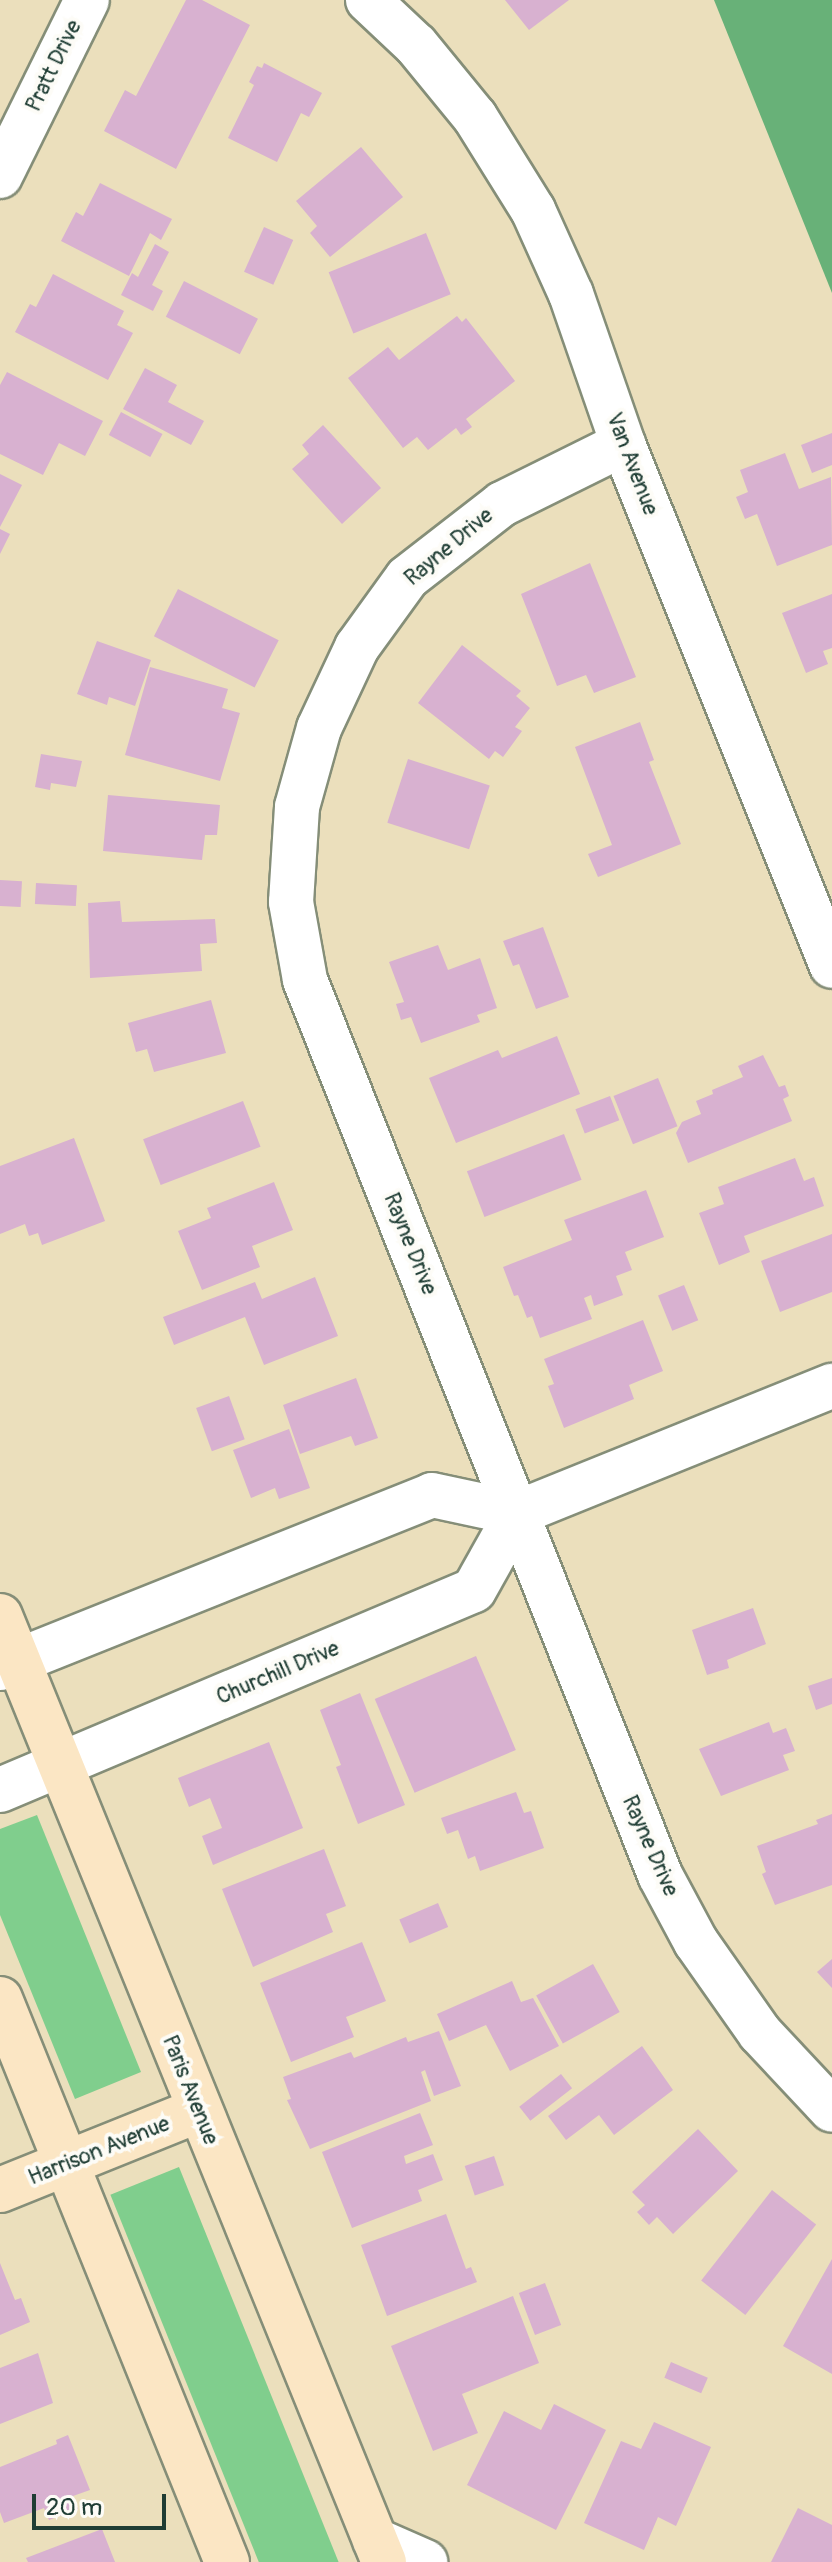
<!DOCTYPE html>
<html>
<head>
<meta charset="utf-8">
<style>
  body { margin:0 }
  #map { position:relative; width:832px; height:2562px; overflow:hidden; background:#ebdfbc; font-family:Pangolin,sans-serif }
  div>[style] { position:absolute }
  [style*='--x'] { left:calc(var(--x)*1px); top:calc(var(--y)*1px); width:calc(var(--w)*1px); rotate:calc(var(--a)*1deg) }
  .green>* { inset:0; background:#80ce8d; transform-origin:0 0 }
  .forest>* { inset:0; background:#68b178 }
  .building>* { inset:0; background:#d8b1d0; transform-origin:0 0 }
  .roads { filter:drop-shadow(2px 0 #858e78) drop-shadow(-2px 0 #858e78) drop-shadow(0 2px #858e78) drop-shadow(0 -2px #858e78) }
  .street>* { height:44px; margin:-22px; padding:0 22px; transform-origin:22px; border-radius:22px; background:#fff }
  .secondary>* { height:44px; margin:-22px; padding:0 22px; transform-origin:22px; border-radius:22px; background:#fbe6c4 }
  span { translate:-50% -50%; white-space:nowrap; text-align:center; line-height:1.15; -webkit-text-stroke:8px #fdfcf7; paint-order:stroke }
  .street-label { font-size:22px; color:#1f3d34 }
  .scale { position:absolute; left:32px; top:2494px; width:134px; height:36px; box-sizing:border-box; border:4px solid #1f3d34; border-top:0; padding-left:10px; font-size:24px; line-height:28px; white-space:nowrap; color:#1f3d34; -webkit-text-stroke:6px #fdfcf7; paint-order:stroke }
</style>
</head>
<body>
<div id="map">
  <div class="green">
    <i style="clip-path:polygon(37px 1815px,141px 2072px,75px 2099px,0 1915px,0 1829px)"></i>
    <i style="left:179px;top:2167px;width:426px;height:74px;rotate:68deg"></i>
  </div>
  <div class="forest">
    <i style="clip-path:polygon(714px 0,832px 0,832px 293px)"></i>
  </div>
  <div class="building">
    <i style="clip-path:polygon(186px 0,202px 0,250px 25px,176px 169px,104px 131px,125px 90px,136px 96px)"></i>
    <i style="clip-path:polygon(505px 0,569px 0,529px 30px)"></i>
    <i style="clip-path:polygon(264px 63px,322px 93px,309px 117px,301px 113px,277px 162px,228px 138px,254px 85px,249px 82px,257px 66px,262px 68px)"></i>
    <i style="clip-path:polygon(361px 147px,403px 197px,330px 257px,310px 233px,317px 226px,296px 201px)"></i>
    <i style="clip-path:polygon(100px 183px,172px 219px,161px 240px,150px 233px,129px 276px,61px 241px,76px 212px,83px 216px)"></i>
    <i style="left:264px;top:227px;width:32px;height:49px;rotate:24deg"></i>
    <i style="left:426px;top:233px;width:66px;height:105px;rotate:68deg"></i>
    <i style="clip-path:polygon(155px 244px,169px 252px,152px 285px,163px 291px,153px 311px,121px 295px,132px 273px,138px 277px)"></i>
    <i style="clip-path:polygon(53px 274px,124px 311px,117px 325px,133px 333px,108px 380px,15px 332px,30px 304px,36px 307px)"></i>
    <i style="left:184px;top:281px;width:83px;height:40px;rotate:27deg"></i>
    <i style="clip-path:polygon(457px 316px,462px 322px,466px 318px,515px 381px,466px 419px,472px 427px,461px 435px,456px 428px,428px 450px,417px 437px,403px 448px,348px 378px,388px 347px,399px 360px)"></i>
    <i style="clip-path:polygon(145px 368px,177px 385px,168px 402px,204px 421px,191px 445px,123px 409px)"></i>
    <i style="clip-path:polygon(7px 372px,103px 421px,85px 456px,59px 443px,43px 475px,0 454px,0 385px)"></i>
    <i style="left:121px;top:412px;width:47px;height:26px;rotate:28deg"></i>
    <i style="clip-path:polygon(323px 425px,381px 488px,342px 524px,292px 469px,309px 454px,302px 445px)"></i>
    <i style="clip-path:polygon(832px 433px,832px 465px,812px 473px,801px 445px)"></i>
    <i style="clip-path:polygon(785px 453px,799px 489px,831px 477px,832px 545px,777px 566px,757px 514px,745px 519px,736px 497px,748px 492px,740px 470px)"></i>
    <i style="clip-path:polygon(0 474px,22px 485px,0 527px)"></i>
    <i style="clip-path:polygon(0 529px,10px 534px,0 554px)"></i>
    <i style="clip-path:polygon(590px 563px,636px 677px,594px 693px,586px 675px,557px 686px,521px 594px)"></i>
    <i style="left:178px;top:589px;width:113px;height:53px;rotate:27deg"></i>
    <i style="clip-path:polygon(832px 594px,832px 648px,823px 651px,828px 664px,806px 673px,782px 613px)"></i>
    <i style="clip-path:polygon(97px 641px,151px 660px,135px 706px,109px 697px,107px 705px,77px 694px)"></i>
    <i style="clip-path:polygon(462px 645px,521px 691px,516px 696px,530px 708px,515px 727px,522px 731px,503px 757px,495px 751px,489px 759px,418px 703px)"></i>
    <i style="clip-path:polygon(150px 667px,228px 689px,222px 708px,240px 713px,220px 781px,125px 755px)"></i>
    <i style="clip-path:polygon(640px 722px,654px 760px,649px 762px,681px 844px,598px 877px,588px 854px,612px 845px,575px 747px)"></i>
    <i style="clip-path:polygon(41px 754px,82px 761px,76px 787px,51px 783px,50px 790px,35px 787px)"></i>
    <i style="left:408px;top:759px;width:86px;height:67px;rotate:18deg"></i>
    <i style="clip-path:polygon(108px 795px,220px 805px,217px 835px,205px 835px,202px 860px,103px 851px)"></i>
    <i style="left:0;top:880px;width:22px;height:26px;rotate:3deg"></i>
    <i style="left:36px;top:883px;width:41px;height:21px;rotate:3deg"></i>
    <i style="clip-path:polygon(120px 901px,122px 922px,215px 919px,217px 943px,200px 944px,202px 971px,90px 978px,88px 903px)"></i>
    <i style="clip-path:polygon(543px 927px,569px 997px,536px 1009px,519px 964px,513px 966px,503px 941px)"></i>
    <i style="clip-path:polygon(438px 945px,448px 970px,480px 958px,497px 1008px,477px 1015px,480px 1022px,421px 1043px,411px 1017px,401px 1020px,396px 1004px,404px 1002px,389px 962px)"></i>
    <i style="clip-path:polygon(211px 1000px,226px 1053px,154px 1072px,147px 1049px,136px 1052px,128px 1023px)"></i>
    <i style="clip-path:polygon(557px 1036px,580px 1094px,456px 1143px,429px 1078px,498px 1050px,502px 1058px)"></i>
    <i style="clip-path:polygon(763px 1055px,779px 1087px,785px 1085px,789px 1096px,783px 1099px,792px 1121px,688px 1163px,676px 1133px,682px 1122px,701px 1114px,696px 1101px,713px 1094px,712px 1090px,743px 1077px,738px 1066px)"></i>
    <i style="left:658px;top:1078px;width:52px;height:48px;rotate:68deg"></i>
    <i style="left:610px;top:1096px;width:26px;height:37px;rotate:69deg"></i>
    <i style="left:243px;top:1101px;width:49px;height:107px;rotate:69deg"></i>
    <i style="left:564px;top:1134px;width:49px;height:104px;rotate:69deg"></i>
    <i style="clip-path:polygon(74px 1138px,105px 1221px,42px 1245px,38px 1233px,29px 1236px,25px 1224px,0 1234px,0 1166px)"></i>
    <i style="clip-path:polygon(795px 1158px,804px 1181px,814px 1177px,824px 1206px,744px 1236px,750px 1252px,719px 1265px,699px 1213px,724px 1204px,718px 1187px)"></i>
    <i style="clip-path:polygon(274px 1182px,293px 1230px,252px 1246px,260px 1267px,202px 1290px,178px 1231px,211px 1218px,207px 1208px)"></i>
    <i style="clip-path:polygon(646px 1190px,664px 1237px,625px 1252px,632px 1270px,616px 1276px,623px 1295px,594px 1306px,591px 1295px,584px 1298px,592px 1319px,540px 1338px,532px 1316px,527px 1318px,518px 1295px,514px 1296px,503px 1267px,572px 1240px,564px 1220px)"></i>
    <i style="clip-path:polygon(832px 1234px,832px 1292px,780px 1312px,761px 1261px)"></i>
    <i style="clip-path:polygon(315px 1277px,338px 1336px,264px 1365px,245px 1317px,174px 1345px,163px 1317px,255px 1282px,262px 1299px)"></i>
    <i style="left:684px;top:1285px;width:38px;height:28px;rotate:68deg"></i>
    <i style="clip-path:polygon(643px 1320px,663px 1371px,629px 1385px,634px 1399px,564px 1428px,548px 1386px,554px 1384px,544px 1359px)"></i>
    <i style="clip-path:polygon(356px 1378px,378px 1438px,355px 1446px,351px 1436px,300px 1454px,283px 1405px)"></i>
    <i style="left:229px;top:1396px;width:46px;height:35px;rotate:70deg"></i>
    <i style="clip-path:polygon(289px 1429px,310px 1488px,279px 1499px,275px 1488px,251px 1498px,233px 1450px)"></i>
    <i style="clip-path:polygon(753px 1608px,766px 1644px,727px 1660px,729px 1668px,707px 1675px,692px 1630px)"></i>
    <i style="left:476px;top:1656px;width:102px;height:110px;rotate:67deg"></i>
    <i style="clip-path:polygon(832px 1678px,832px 1704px,816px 1710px,808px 1686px)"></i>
    <i style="clip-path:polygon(360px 1693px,405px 1805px,358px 1824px,336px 1767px,341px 1765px,320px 1710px)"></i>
    <i style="clip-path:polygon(769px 1722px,773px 1733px,786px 1728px,795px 1751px,783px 1755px,789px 1770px,721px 1796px,699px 1749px)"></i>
    <i style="clip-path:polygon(269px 1742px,303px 1828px,213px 1865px,202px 1836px,222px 1828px,210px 1798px,189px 1807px,178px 1778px)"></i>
    <i style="clip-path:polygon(516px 1792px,524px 1813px,531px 1811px,544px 1848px,480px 1871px,475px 1856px,468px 1859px,458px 1830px,447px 1834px,441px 1818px)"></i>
    <i style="clip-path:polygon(832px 1814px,832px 1885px,775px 1905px,762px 1874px,766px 1872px,757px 1846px,818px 1824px,816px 1820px)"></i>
    <i style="clip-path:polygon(324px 1849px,346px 1906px,326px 1914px,333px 1932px,253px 1967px,222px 1889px)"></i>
    <i style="left:438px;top:1903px;width:26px;height:42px;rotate:67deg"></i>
    <i style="clip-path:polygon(362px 1942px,386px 2001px,346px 2017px,354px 2037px,291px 2062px,260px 1983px)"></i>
    <i style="clip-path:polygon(832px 1959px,832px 1988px,817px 1972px)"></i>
    <i style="left:593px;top:1964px;width:55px;height:65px;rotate:61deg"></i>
    <i style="clip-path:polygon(512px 1981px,521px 2002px,533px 1998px,559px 2046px,510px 2071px,486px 2025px,449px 2041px,437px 2014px)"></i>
    <i style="clip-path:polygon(439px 2031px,461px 2086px,434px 2096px,425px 2070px,421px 2072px,431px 2101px,310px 2149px,287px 2100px,291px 2099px,283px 2077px,351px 2052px,354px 2058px,406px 2037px,408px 2042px)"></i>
    <i style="clip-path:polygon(642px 2046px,673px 2090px,614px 2135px,599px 2115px,566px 2140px,548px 2116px)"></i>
    <i style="left:561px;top:2074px;width:18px;height:53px;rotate:52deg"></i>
    <i style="clip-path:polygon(420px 2113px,433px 2145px,404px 2156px,406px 2164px,433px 2154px,443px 2180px,418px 2190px,422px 2201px,352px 2228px,322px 2152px)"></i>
    <i style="clip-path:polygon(698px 2129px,738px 2171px,673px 2234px,657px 2217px,649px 2225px,637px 2212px,645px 2205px,632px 2192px)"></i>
    <i style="left:494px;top:2156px;width:31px;height:31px;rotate:71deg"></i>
    <i style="left:772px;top:2190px;width:56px;height:115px;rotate:38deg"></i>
    <i style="clip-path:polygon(446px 2214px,466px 2269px,471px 2267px,477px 2282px,387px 2316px,361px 2245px)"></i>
    <i style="clip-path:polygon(832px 2259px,832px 2374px,783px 2346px)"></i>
    <i style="clip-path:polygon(0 2263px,15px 2300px,21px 2298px,30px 2322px,0 2335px)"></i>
    <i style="left:545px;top:2283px;width:45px;height:28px;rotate:69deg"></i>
    <i style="clip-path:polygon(513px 2296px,539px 2363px,462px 2394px,478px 2433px,433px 2451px,391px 2346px)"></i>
    <i style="clip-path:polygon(38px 2353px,53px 2403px,0 2424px,0 2368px)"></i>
    <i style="left:671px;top:2362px;width:40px;height:17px;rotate:23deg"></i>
    <i style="clip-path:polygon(554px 2404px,606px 2430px,556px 2530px,467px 2485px,504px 2411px,541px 2430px)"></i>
    <i style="clip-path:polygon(654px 2422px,711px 2447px,676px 2526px,658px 2517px,644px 2550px,584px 2523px,621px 2441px,641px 2449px)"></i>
    <i style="clip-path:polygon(68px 2435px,90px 2490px,73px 2496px,78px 2509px,49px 2520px,44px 2508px,4px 2523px,0 2512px,0 2467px,57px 2444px,56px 2440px)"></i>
    <i style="clip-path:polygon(798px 2508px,832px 2525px,832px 2562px,771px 2562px)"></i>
    <i style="clip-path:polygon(102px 2529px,115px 2562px,28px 2562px,26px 2558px)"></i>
  </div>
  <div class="roads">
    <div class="street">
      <i style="--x:368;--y:0;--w:66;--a:43.2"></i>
      <i style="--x:416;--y:45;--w:93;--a:50.7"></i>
      <i style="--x:475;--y:117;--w:110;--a:58.1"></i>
      <i style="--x:533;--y:210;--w:92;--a:65.7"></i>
      <i style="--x:571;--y:294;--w:159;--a:70.9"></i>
      <i style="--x:623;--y:444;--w:562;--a:68.18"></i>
      <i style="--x:0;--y:176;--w:196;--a:-63.7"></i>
      <i style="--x:623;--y:444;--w:135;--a:153.6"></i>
      <i style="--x:502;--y:504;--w:120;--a:142.1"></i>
      <i style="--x:407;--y:578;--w:85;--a:125.9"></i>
      <i style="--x:357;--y:647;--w:89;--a:115.1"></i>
      <i style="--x:319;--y:728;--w:82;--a:105.6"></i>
      <i style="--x:297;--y:807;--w:95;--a:93.6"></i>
      <i style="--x:291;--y:902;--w:79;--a:79.8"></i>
      <i style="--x:305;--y:980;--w:963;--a:68.36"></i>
      <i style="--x:660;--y:1875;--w:76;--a:61.8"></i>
      <i style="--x:696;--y:1942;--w:111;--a:54.9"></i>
      <i style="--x:760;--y:2033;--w:105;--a:46.9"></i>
      <i style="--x:0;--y:1668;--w:465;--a:-21.8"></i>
      <i style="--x:432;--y:1495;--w:87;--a:12"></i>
      <i style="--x:517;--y:1513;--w:340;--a:-22"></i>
      <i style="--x:0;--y:1790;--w:514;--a:-22.88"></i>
      <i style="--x:474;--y:1590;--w:88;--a:-60.8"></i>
      <i style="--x:375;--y:2540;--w:55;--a:23.7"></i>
    </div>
    <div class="secondary">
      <i style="--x:0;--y:1616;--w:1021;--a:67.91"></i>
      <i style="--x:0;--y:1999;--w:607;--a:68.04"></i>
      <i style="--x:0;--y:2190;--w:214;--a:-21.9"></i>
    </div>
  </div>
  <div class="street-label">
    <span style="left:54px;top:66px;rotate:-64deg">Pratt Drive</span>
    <span style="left:632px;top:464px;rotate:69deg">Van Avenue</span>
    <span style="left:449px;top:547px;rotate:-40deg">Rayne Drive</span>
    <span style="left:410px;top:1244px;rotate:68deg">Rayne Drive</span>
    <span style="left:278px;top:1673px;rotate:-23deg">Churchill Drive</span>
    <span style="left:650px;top:1846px;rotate:66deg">Rayne Drive</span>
    <span style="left:190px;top:2090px;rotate:68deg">Paris Avenue</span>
    <span style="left:99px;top:2151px;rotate:-22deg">Harrison Avenue</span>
  </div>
  <div class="scale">20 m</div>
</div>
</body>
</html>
